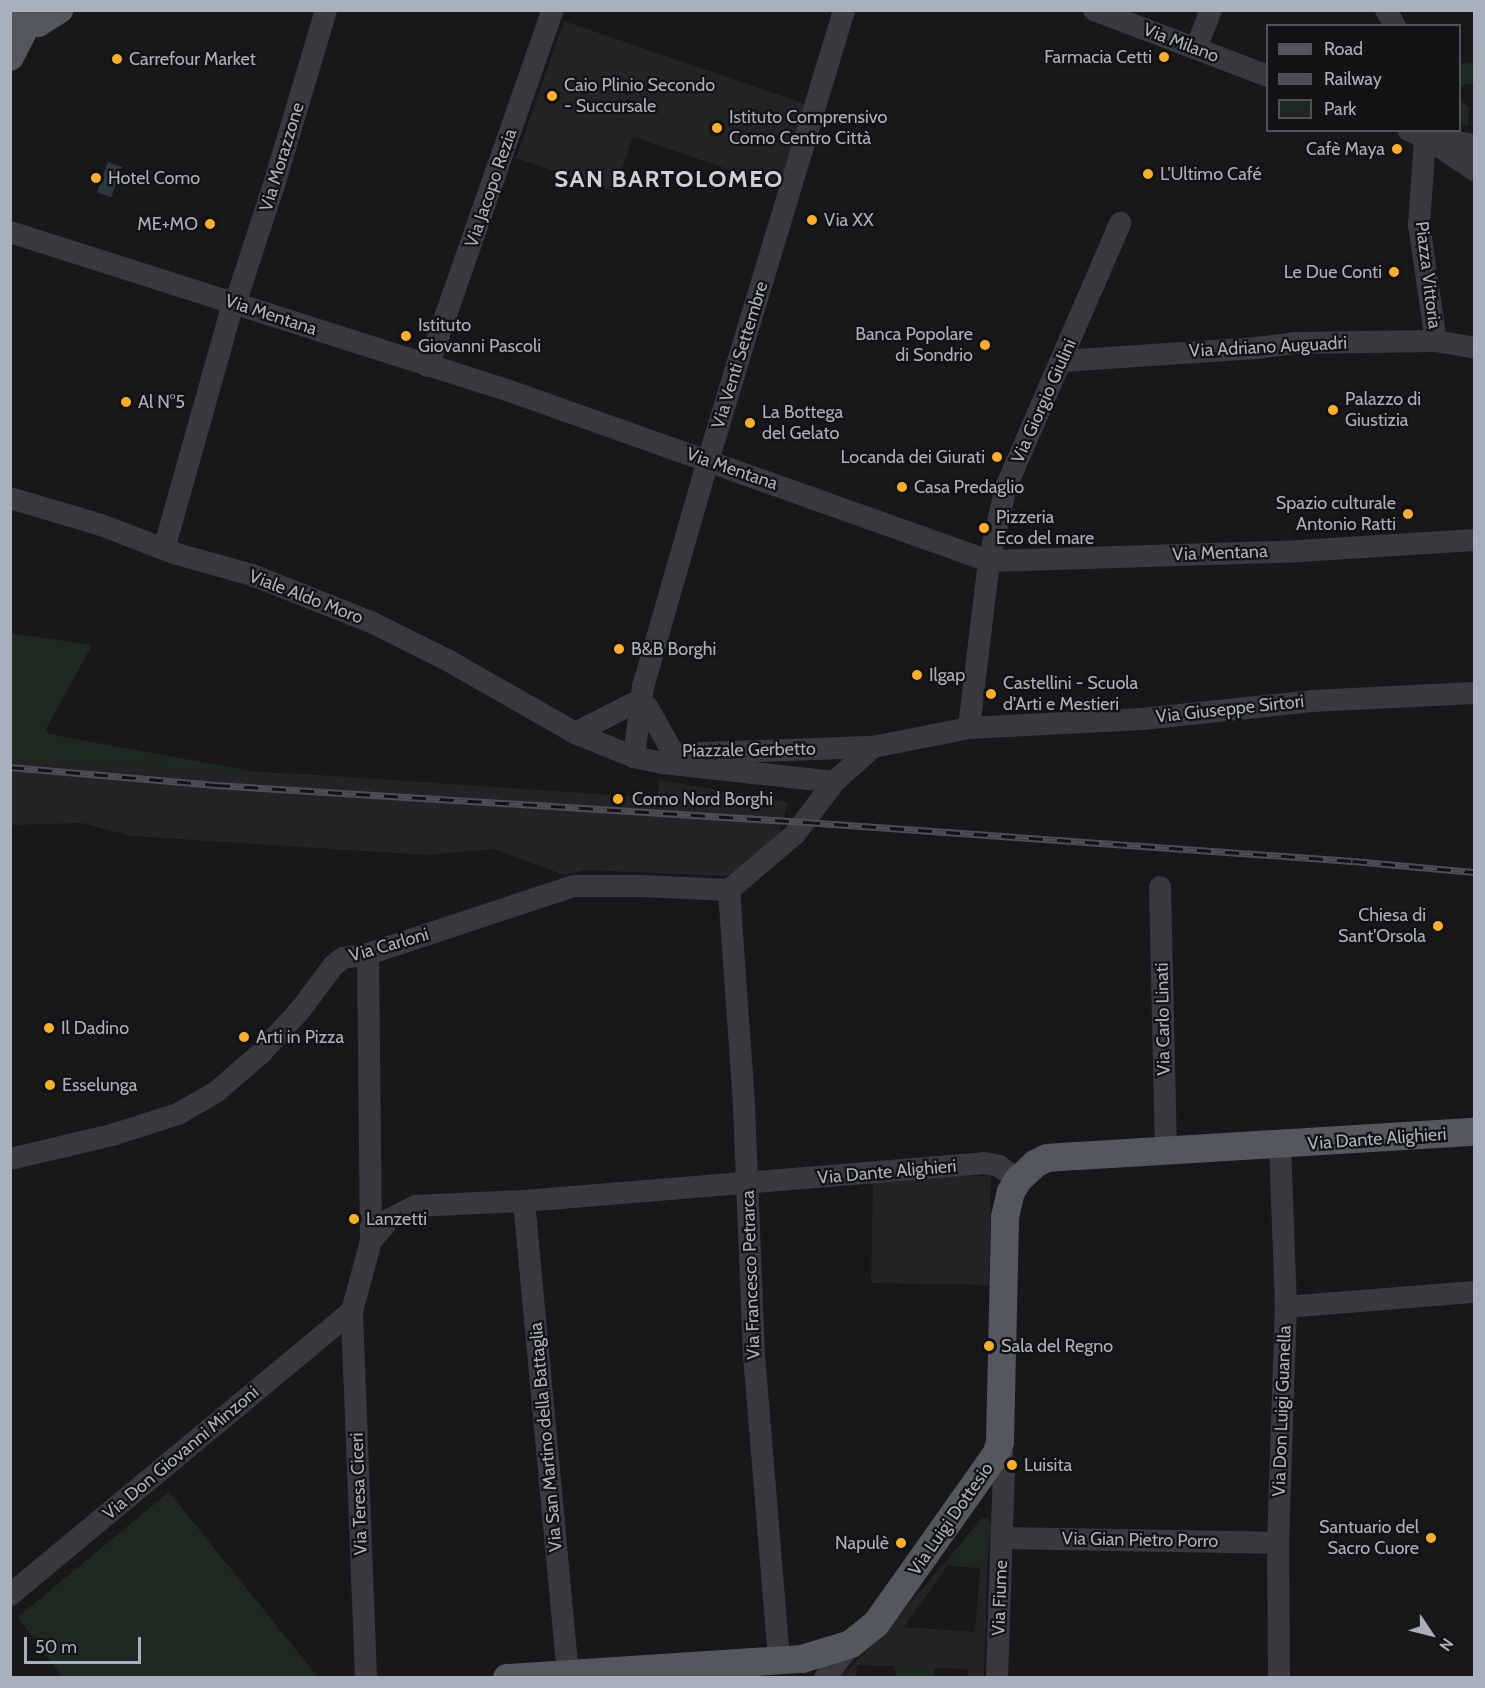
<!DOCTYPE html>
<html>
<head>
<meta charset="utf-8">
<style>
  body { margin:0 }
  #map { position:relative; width:1485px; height:1688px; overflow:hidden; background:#18181a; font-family:Cabin,sans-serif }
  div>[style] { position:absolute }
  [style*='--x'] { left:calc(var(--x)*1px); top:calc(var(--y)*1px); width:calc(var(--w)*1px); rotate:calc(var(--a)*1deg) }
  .built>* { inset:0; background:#242427; transform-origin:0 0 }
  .green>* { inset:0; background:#202921 }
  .water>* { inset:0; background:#2d383f; transform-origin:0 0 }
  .minor>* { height:22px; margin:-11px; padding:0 11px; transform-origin:11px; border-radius:11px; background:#393a40 }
  .major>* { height:28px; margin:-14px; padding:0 14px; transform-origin:14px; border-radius:14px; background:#55575f }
  .rail>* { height:7px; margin-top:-3.5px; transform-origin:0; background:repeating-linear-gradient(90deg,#131315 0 14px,#4c4e55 0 28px); box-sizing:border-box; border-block:2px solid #4c4e55 }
  .dots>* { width:16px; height:16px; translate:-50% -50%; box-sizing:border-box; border:3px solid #131315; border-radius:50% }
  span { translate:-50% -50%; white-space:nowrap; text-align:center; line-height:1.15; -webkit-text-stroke:4.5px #131315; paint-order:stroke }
  .street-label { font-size:18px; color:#aab0bb }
  .poi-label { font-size:18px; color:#aab0bb }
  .right { translate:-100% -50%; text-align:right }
  .left { translate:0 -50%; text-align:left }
  .district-label { font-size:24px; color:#cbcfd6; font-weight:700; letter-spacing:1.5px }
  .frame { position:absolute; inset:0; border:12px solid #aab0bb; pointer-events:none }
  .legend { position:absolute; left:1266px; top:24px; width:195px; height:108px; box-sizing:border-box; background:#131315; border:2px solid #4f5257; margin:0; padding:8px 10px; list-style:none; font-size:18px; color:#aab0bb }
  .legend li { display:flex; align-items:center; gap:12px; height:30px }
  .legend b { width:30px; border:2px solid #4f5257 }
  .north { position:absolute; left:1401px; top:1604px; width:60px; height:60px; -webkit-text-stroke:4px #131315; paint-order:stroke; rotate:125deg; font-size:16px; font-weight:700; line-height:24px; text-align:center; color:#aab0bb }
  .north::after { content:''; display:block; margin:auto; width:21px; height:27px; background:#aab0bb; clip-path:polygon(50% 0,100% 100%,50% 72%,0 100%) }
  .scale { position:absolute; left:24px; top:1637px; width:117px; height:27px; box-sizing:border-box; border:3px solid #aab0bb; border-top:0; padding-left:8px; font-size:18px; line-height:21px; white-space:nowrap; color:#aab0bb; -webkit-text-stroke:4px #131315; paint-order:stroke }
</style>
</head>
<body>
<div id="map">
  <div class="built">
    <i style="clip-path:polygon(564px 21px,808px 105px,781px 187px,633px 137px,614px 191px,516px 158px)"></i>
    <i style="clip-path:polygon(11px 760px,318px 775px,657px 798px,659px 780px,788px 802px,777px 841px,727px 876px,585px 870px,564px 875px,494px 849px,427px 855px,131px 836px,82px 823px,11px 825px)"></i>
    <i style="left:991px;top:1176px;width:109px;height:118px;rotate:91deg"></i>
    <i style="clip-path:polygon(evenodd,947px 1560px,987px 1569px,984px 1677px,968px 1677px,968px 1669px,935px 1668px,933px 1677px,933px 1669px,896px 1667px,894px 1677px,894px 1666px,857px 1665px,856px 1677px,839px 1678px,874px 1644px,947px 1560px,948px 1565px,980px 1569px,975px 1632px,904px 1627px,948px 1565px)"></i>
  </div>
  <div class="green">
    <i style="clip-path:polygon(1474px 62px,1474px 83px,1465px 84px,1460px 89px,1460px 64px)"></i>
    <i style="clip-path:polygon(1460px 101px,1469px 107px,1468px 126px,1460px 123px)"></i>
    <i style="clip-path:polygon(11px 633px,92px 645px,46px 729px,48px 734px,256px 772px,11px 760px)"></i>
    <i style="clip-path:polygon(169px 1492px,318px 1677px,62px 1678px,60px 1674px,18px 1617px)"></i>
    <i style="clip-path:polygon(987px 1518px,991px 1524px,987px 1569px,947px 1560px,981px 1519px)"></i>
    <i style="clip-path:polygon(896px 1667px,933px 1669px,933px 1677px,896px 1677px)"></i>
  </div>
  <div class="water">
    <i style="left:108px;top:162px;width:15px;height:32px;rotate:20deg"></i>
  </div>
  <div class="minor">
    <i style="--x:1094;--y:10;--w:186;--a:20.8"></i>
    <i style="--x:1386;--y:10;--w:18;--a:61"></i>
    <i style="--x:1196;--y:48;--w:41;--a:-68.5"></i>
    <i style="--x:1408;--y:130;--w:18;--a:22"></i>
    <i style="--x:1425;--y:137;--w:59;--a:34"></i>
    <i style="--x:1425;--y:137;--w:88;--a:93.9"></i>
    <i style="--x:1419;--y:225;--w:117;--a:81.7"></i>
    <i style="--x:1433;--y:138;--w:42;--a:9.7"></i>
    <i style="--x:10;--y:232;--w:522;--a:17.64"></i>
    <i style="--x:507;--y:390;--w:511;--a:19.53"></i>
    <i style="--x:989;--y:561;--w:310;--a:-1.8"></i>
    <i style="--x:1299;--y:551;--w:175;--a:-3.6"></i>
    <i style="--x:235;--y:304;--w:122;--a:-71.9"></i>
    <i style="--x:273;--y:188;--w:186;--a:-73.4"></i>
    <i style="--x:1062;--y:361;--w:194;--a:-3.8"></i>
    <i style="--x:1256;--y:348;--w:38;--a:-7"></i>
    <i style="--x:1294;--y:343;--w:142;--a:-0.8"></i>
    <i style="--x:1436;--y:341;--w:39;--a:10"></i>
    <i style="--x:428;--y:366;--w:377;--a:-70.7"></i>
    <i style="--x:10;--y:498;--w:95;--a:16.5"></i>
    <i style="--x:101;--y:525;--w:81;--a:20.9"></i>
    <i style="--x:177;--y:554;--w:78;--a:15.6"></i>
    <i style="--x:252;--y:575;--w:128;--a:21.6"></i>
    <i style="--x:371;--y:622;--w:87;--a:26.6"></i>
    <i style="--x:449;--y:661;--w:145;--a:29.7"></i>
    <i style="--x:575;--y:733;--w:64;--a:22.1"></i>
    <i style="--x:634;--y:757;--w:30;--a:12"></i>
    <i style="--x:663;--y:763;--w:172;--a:6.3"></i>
    <i style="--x:164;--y:549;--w:255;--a:-74.3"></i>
    <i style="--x:640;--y:700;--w:11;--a:45"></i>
    <i style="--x:648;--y:708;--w:49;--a:60.8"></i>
    <i style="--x:672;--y:751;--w:7;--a:27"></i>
    <i style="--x:678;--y:754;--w:195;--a:-2.1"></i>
    <i style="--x:969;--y:728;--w:168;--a:-83.2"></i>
    <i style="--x:989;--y:561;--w:76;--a:-77.1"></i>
    <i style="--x:1006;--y:487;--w:288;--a:-66.6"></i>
    <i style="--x:575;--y:733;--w:73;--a:-26.9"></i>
    <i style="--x:634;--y:757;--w:71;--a:-82.7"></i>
    <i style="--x:643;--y:687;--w:235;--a:-74"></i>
    <i style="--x:708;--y:461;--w:471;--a:-73.2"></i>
    <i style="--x:1160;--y:887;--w:263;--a:88.7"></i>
    <i style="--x:729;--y:890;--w:217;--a:86"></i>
    <i style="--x:744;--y:1106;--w:249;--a:87.7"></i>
    <i style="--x:754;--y:1355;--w:306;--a:85.3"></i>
    <i style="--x:368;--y:954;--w:287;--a:89.4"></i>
    <i style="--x:10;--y:1159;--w:105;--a:-13.2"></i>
    <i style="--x:112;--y:1135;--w:69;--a:-17.7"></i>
    <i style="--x:178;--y:1114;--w:44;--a:-30.1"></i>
    <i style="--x:216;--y:1092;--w:60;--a:-40.9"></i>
    <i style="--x:261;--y:1053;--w:59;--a:-47.7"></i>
    <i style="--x:301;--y:1009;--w:54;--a:-53.3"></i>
    <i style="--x:333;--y:966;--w:13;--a:-39"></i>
    <i style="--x:343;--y:958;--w:25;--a:-9"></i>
    <i style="--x:368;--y:954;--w:217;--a:-18.3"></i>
    <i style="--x:574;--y:886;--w:68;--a:0"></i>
    <i style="--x:642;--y:886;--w:87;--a:2.6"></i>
    <i style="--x:729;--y:890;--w:87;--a:-40.3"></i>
    <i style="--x:795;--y:834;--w:65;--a:-53.1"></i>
    <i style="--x:834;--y:782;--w:52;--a:-41.9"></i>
    <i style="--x:873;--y:747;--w:98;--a:-11.2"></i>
    <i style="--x:969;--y:728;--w:173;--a:-3"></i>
    <i style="--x:1142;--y:719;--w:171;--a:-6"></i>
    <i style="--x:1312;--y:701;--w:162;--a:-2.8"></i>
    <i style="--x:524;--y:1201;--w:479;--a:84.7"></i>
    <i style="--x:1286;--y:1307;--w:189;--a:-4.6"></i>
    <i style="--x:1002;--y:1538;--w:276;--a:1"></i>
    <i style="--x:10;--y:1595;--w:445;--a:-39.7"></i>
    <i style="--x:366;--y:1678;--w:367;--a:-92.2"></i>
    <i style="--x:352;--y:1311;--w:73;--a:-74.8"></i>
    <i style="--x:371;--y:1241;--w:29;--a:-49"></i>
    <i style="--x:390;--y:1219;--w:29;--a:-27"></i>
    <i style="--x:416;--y:1206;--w:108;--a:-2.7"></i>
    <i style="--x:524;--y:1201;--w:462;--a:-4.7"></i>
    <i style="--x:984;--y:1163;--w:15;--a:11"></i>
    <i style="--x:999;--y:1166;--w:24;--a:36"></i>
    <i style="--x:825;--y:1678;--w:43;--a:-52.6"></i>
    <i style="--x:997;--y:1678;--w:211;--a:-88.1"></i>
    <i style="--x:1004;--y:1467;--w:25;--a:-99"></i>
    <i style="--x:1279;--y:1678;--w:135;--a:-90.4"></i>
    <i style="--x:1278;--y:1543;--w:236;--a:-88.1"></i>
    <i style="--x:1286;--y:1307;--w:162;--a:-92.1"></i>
  </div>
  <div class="major">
    <i style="--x:10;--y:18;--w:18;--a:16"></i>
    <i style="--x:27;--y:23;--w:11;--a:0"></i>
    <i style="--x:38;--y:23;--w:25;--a:-32"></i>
    <i style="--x:10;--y:57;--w:38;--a:-63"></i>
    <i style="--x:507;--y:1678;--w:296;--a:-3.7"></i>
    <i style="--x:802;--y:1659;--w:51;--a:-17"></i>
    <i style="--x:851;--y:1644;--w:32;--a:-39"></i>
    <i style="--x:876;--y:1624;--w:209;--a:-54.7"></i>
    <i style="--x:997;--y:1453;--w:11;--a:-75"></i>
    <i style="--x:1000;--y:1442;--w:225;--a:-88.7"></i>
    <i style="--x:1005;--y:1217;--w:26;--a:-77"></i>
    <i style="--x:1011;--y:1192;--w:14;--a:-60"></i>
    <i style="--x:1018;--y:1180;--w:23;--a:-43"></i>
    <i style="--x:1035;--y:1164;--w:13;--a:-27"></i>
    <i style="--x:1047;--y:1158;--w:31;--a:-4"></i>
    <i style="--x:1078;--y:1156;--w:397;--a:-3.5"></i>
  </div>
  <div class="rail">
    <i style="--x:10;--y:767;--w:207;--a:5"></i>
    <i style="--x:216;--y:785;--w:591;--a:3.59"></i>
    <i style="--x:806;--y:822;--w:548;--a:4.08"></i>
    <i style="--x:1353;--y:861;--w:121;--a:5.2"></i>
  </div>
  <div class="dots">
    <i style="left:1164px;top:57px;background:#faaf30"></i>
    <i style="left:117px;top:59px;background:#faaf30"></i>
    <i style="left:552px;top:96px;background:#faaf30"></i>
    <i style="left:717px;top:128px;background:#faaf30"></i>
    <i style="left:1397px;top:149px;background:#faaf30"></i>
    <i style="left:1148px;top:174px;background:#faaf30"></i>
    <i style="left:96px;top:178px;background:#faaf30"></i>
    <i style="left:812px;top:220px;background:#faaf30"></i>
    <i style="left:210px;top:224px;background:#faaf30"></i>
    <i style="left:1394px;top:272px;background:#faaf30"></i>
    <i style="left:406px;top:336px;background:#faaf30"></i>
    <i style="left:985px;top:345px;background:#faaf30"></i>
    <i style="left:126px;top:402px;background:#faaf30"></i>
    <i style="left:1333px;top:410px;background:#faaf30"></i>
    <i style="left:750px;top:423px;background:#faaf30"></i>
    <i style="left:997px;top:457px;background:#faaf30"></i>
    <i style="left:902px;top:487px;background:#faaf30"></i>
    <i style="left:1408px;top:514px;background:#faaf30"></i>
    <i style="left:984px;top:528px;background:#faaf30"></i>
    <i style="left:619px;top:649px;background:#faaf30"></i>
    <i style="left:917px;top:675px;background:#faaf30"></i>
    <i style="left:991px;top:694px;background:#faaf30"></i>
    <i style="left:618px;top:799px;background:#faaf30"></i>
    <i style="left:1438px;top:926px;background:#faaf30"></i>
    <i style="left:49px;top:1028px;background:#faaf30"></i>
    <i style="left:244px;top:1037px;background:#faaf30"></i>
    <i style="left:50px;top:1085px;background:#faaf30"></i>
    <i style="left:354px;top:1219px;background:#faaf30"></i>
    <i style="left:989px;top:1346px;background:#faaf30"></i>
    <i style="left:1012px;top:1465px;background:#faaf30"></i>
    <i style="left:1431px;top:1538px;background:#faaf30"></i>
    <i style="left:901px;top:1543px;background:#faaf30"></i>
  </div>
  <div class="street-label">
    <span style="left:1181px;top:43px;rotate:21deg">Via Milano</span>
    <span style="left:282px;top:157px;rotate:-73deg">Via Morazzone</span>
    <span style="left:491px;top:188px;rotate:-71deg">Via Jacopo Rezia</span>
    <span style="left:1428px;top:275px;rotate:83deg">Piazza Vittoria</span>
    <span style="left:271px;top:315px;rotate:18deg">Via Mentana</span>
    <span style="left:1268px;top:347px;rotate:-3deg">Via Adriano Auguadri</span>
    <span style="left:740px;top:355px;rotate:-73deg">Via Venti Settembre</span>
    <span style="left:1044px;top:401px;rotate:-66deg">Via Giorgio Giulini</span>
    <span style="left:732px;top:469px;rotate:19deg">Via Mentana</span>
    <span style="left:1220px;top:553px;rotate:-2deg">Via Mentana</span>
    <span style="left:306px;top:597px;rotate:21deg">Viale Aldo Moro</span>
    <span style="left:1230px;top:709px;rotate:-6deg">Via Giuseppe Sirtori</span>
    <span style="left:749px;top:750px;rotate:-1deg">Piazzale Gerbetto</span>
    <span style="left:389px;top:945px;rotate:-16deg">Via Carloni</span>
    <span style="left:1163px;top:1019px;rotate:-91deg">Via Carlo Linati</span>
    <span style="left:1377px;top:1139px;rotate:-4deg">Via Dante Alighieri</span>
    <span style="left:887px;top:1172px;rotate:-5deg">Via Dante Alighieri</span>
    <span style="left:751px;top:1275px;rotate:-92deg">Via Francesco Petrarca</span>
    <span style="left:1282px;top:1411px;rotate:-88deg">Via Don Luigi Guanella</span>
    <span style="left:546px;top:1437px;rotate:-95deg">Via San Martino della Battaglia</span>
    <span style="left:181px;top:1453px;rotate:-40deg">Via Don Giovanni Minzoni</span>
    <span style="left:359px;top:1494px;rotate:-92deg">Via Teresa Ciceri</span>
    <span style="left:951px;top:1519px;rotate:-55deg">Via Luigi Dottesio</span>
    <span style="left:1140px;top:1540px;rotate:1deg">Via Gian Pietro Porro</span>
    <span style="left:1000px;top:1598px;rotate:-88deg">Via Fiume</span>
  </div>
  <div class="poi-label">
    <span class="right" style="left:1152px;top:57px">Farmacia Cetti</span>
    <span class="left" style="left:129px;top:59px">Carrefour Market</span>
    <span class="left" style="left:564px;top:96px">Caio Plinio Secondo<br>- Succursale</span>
    <span class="left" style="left:729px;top:128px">Istituto Comprensivo<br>Como Centro Città</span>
    <span class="right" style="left:1385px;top:149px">Cafè Maya</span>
    <span class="left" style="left:1160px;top:174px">L'Ultimo Café</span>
    <span class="left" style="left:108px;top:178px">Hotel Como</span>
    <span class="left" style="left:824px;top:220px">Via XX</span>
    <span class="right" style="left:198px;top:224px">ME+MO</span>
    <span class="right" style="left:1382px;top:272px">Le Due Conti</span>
    <span class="left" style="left:418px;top:336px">Istituto<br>Giovanni Pascoli</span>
    <span class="right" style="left:973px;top:345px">Banca Popolare<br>di Sondrio</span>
    <span class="left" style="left:1345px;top:410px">Palazzo di<br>Giustizia</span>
    <span class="left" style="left:138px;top:402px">Al N°5</span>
    <span class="left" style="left:762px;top:423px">La Bottega<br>del Gelato</span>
    <span class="right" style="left:985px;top:457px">Locanda dei Giurati</span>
    <span class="left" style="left:914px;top:487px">Casa Predaglio</span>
    <span class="right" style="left:1396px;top:514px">Spazio culturale<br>Antonio Ratti</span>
    <span class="left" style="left:996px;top:528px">Pizzeria<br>Eco del mare</span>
    <span class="left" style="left:631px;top:649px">B&amp;B Borghi</span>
    <span class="left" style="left:929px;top:675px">Ilgap</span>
    <span class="left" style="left:1003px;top:694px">Castellini - Scuola<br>d'Arti e Mestieri</span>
    <span class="left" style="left:632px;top:799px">Como Nord Borghi</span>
    <span class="right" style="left:1426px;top:926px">Chiesa di<br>Sant'Orsola</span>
    <span class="left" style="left:61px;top:1028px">Il Dadino</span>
    <span class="left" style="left:256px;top:1037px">Arti in Pizza</span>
    <span class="left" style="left:62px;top:1085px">Esselunga</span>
    <span class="left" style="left:366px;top:1219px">Lanzetti</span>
    <span class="left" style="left:1001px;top:1346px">Sala del Regno</span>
    <span class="left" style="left:1024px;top:1465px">Luisita</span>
    <span class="right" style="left:1419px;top:1538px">Santuario del<br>Sacro Cuore</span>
    <span class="right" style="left:889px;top:1543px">Napulè</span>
  </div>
  <div class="district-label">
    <span style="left:669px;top:179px">SAN BARTOLOMEO</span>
  </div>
  <div class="frame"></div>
  <ul class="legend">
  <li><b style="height:8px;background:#55575f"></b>Road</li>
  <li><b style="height:8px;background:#4c4e55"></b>Railway</li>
  <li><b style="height:16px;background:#202921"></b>Park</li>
  </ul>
  <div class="north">N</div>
  <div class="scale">50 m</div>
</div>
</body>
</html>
